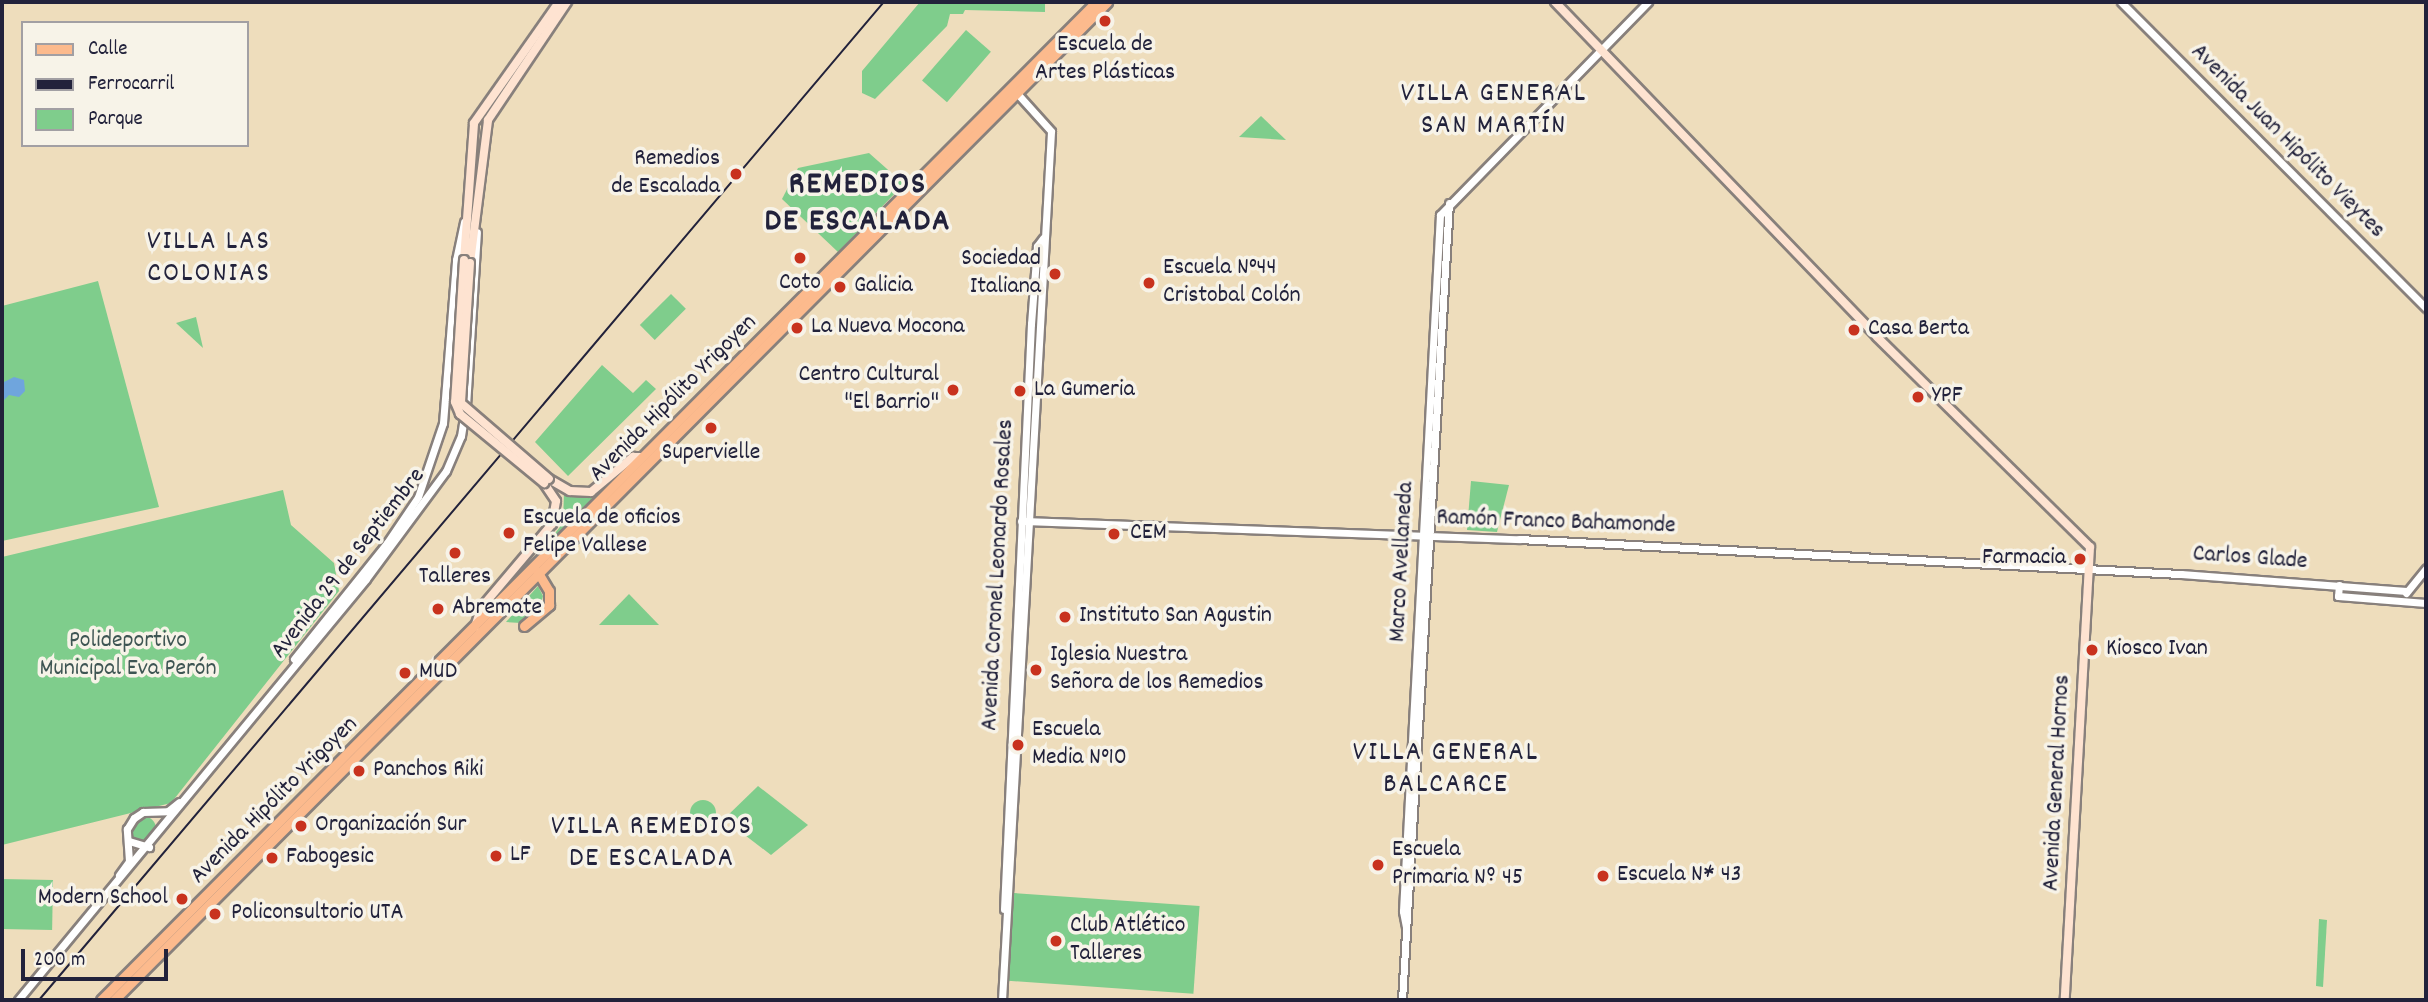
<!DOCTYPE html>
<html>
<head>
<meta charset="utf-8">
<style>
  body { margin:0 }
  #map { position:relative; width:2428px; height:1002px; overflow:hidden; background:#eeddbc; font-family:Dekko,sans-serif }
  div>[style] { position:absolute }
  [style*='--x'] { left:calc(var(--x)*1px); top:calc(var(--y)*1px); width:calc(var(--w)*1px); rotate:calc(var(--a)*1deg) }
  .green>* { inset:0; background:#7fcd8c; transform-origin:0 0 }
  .round { border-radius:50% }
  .water>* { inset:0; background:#6fa5dd }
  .roads { filter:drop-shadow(2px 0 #88807c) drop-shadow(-2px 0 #88807c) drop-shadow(0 2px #88807c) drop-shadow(0 -2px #88807c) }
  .tertiary>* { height:7px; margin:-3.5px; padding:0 3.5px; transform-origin:3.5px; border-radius:3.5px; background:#fff }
  .secondary>* { height:8px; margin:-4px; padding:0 4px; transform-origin:4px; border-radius:4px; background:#fee3d1 }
  .primary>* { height:9px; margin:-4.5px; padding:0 4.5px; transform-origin:4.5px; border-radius:4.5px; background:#fcba8d }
  .rail>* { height:2px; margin:-1px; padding:0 1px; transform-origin:1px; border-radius:1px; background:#22223b }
  .bridges { filter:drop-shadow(2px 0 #88807c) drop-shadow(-2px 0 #88807c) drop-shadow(0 2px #88807c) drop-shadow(0 -2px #88807c) }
  .secondary-bridge>* { height:8px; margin:-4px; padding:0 4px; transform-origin:4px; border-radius:4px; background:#fee3d1 }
  .dots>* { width:19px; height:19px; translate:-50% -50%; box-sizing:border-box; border:4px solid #f7f3e8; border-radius:50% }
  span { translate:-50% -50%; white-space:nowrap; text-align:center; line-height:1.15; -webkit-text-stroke:7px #f7f3e8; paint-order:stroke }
  .poi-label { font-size:24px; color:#22223b }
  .right { translate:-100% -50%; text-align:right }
  .left { translate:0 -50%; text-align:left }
  .street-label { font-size:24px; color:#22223b }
  .park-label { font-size:24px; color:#3e5553 }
  .quarter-label { font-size:28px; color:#22223b; letter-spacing:2px }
  .district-label { font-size:32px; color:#22223b; font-weight:700; letter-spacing:2px }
  .frame { position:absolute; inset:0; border:4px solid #22223b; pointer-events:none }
  .legend { position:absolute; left:21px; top:21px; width:228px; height:126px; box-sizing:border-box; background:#f7f3e8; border:2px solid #a29fa3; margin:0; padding:9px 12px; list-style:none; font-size:21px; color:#22223b }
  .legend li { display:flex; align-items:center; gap:14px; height:35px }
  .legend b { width:35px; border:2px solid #a29fa3 }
  .scale { position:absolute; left:21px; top:949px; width:147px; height:32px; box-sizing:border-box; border:4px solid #22223b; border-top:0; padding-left:9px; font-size:21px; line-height:24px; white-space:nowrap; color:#22223b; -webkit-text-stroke:5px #f7f3e8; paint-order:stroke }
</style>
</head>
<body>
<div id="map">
  <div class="green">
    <i style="clip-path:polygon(920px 2px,1045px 2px,1045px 12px,965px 10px,963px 14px,950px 14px,947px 26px,875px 99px,862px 93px,862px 71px)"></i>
    <i style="left:966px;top:30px;width:33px;height:67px;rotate:41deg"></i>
    <i style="clip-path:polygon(1261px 116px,1286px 140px,1239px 137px)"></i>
    <i style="clip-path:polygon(869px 153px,904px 184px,838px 252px,782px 199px,798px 168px)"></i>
    <i style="clip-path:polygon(98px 281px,159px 507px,2px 541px,2px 306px)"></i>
    <i style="left:671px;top:294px;width:21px;height:44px;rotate:45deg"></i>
    <i style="clip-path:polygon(196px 317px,203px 348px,176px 323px)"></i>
    <i style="clip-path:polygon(602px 365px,633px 393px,646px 380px,656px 389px,568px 476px,535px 442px)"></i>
    <i style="clip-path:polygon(621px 472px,538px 555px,563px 523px,564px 492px,593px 494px)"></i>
    <i style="clip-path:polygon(1471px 481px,1509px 485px,1497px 532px,1467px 530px)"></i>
    <i style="clip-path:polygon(283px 490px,291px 525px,334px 563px,339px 591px,171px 803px,2px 845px,2px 557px)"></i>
    <i style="clip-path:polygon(538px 586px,543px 596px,540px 608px,521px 623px,506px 622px)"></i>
    <i style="clip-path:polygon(629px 594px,659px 625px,599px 625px)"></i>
    <i style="clip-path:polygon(758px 786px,808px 825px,771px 855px,724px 819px)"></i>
    <i class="round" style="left:690px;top:800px;width:26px;height:26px"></i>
    <i class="round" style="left:130px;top:816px;width:26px;height:26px"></i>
    <i style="left:2px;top:879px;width:51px;height:50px;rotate:1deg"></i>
    <i style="left:1014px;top:893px;width:186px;height:88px;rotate:4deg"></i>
    <i style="clip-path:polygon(2319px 919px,2327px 920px,2323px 987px,2316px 986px)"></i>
  </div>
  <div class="water">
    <i style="clip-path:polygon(14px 377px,24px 380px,25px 391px,19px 397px,9px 395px,2px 402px,2px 383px)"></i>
  </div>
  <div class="roads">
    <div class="tertiary">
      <i style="--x:2121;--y:2;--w:432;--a:45.1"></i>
      <i style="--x:1021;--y:521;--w:498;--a:2.1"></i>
      <i style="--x:1519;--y:539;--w:663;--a:3.03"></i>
      <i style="--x:2181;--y:574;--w:226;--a:4.3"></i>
      <i style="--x:2339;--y:585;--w:11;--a:95"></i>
      <i style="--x:2338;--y:596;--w:88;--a:4.5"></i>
      <i style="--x:2406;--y:593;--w:32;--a:-51"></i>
      <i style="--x:294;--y:659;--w:149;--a:-51.3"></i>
      <i style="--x:387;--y:543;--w:55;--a:-56"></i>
      <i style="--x:418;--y:497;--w:78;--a:-71.3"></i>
      <i style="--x:443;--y:423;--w:164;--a:-85.4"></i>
      <i style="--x:456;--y:260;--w:39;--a:-78"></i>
      <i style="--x:129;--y:841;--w:21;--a:17"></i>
      <i style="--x:119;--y:875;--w:17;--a:-54"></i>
      <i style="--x:129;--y:861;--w:32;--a:-94"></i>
      <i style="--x:127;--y:829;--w:13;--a:-58"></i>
      <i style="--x:134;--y:818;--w:11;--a:-34"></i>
      <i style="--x:143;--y:812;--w:25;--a:-2"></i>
      <i style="--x:168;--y:811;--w:14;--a:-39"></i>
      <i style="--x:1004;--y:909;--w:586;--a:-87.36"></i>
      <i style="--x:1031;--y:324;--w:78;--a:-85.6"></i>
      <i style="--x:1037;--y:246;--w:10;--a:-53"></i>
      <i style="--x:1406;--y:927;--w:16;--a:-101"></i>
      <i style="--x:1403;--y:911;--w:697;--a:-86.96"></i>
      <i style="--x:1440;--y:215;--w:298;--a:-45.7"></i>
      <i style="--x:18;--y:1000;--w:546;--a:-50.42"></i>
      <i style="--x:366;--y:579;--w:134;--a:-53.5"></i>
      <i style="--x:446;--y:471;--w:38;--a:-67"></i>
      <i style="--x:461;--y:436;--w:30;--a:-81"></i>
      <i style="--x:466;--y:406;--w:174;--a:-86.4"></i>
      <i style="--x:1002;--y:1000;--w:870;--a:-86.77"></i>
      <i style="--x:1051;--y:131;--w:57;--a:-132.1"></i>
      <i style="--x:1402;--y:1000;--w:798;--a:-86.63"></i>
    </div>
    <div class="secondary">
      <i style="--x:1555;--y:2;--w:465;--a:46.1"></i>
      <i style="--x:1877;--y:337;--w:299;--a:44.6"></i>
      <i style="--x:2090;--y:547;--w:454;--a:93.2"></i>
      <i style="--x:464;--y:260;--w:137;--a:-85.8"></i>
      <i style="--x:474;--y:123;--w:148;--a:-54.9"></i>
      <i style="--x:470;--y:263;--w:144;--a:-82.8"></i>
      <i style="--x:488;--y:120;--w:142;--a:-56.2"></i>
      <i style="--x:549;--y:479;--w:24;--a:30"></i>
      <i style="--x:570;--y:491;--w:21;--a:3"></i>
      <i style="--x:591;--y:492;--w:55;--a:-39.8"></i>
      <i style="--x:633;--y:457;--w:9;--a:0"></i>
      <i style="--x:475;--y:627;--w:20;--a:-72"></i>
      <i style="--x:481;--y:608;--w:110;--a:-49.8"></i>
      <i style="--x:552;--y:524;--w:23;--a:-80"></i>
      <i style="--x:556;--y:501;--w:22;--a:-124"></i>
    </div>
    <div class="primary">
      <i style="--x:524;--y:626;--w:33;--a:-40"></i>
      <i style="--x:549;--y:605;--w:14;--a:-90"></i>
      <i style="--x:549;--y:591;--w:23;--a:-121"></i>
      <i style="--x:101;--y:1000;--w:1409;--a:-45.09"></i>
      <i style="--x:114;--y:1000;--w:1408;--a:-45.14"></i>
    </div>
  </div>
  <div class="rail">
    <i style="--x:39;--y:1000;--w:1308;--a:-49.75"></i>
  </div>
  <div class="bridges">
    <div class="secondary-bridge">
      <i style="--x:464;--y:260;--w:142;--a:93.6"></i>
      <i style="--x:455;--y:402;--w:13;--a:67"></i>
      <i style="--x:460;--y:414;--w:109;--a:39.4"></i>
      <i style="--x:470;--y:263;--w:140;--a:93.7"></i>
      <i style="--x:461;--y:403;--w:116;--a:40.8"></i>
    </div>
  </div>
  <div class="dots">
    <i style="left:1105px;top:21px;background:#c8321e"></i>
    <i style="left:736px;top:174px;background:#c8321e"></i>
    <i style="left:800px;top:258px;background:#c8321e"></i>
    <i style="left:1055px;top:274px;background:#c8321e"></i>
    <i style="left:1149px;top:283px;background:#c8321e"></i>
    <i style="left:840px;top:287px;background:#c8321e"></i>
    <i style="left:797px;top:328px;background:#c8321e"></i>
    <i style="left:1854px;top:330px;background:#c8321e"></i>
    <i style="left:953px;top:390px;background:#c8321e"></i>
    <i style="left:1020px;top:391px;background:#c8321e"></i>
    <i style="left:1918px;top:397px;background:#c8321e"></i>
    <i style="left:711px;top:428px;background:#c8321e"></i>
    <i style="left:509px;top:533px;background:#c8321e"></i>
    <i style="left:1114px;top:534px;background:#c8321e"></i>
    <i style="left:455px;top:553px;background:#c8321e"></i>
    <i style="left:2080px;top:559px;background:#c8321e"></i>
    <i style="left:438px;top:609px;background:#c8321e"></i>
    <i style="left:1065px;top:617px;background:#c8321e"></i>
    <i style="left:2092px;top:650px;background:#c8321e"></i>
    <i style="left:1036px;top:670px;background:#c8321e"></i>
    <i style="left:405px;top:673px;background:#c8321e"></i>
    <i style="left:1018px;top:745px;background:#c8321e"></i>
    <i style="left:359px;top:771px;background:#c8321e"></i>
    <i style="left:301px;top:826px;background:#c8321e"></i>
    <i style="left:496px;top:856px;background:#c8321e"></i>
    <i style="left:272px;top:858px;background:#c8321e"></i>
    <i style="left:1378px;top:865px;background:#c8321e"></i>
    <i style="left:1603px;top:876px;background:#c8321e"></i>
    <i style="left:182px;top:899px;background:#c8321e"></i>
    <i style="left:215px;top:914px;background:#c8321e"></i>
    <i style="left:1056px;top:941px;background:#c8321e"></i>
  </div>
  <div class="poi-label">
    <span style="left:1105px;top:60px">Escuela de<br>Artes Plásticas</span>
    <span class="right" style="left:720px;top:174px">Remedios<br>de Escalada</span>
    <span class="right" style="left:1041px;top:274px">Sociedad<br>Italiana</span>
    <span class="left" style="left:1163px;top:283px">Escuela N°44<br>Cristobal Colón</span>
    <span style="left:800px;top:284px">Coto</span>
    <span class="left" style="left:854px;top:287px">Galicia</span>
    <span class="left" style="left:811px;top:328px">La Nueva Mocona</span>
    <span class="left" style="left:1868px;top:330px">Casa Berta</span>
    <span class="right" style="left:939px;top:390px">Centro Cultural<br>"El Barrio"</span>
    <span class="left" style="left:1034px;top:391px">La Gumeria</span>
    <span class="left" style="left:1932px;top:397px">YPF</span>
    <span style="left:711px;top:454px">Supervielle</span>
    <span class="left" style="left:523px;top:533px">Escuela de oficios<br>Felipe Vallese</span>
    <span class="left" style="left:1130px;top:534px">CEM</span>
    <span class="right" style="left:2066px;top:559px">Farmacia</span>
    <span style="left:455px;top:578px">Talleres</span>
    <span class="left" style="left:452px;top:609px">Abremate</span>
    <span class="left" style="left:1079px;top:617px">Instituto San Agustin</span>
    <span class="left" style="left:2106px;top:650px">Kiosco Ivan</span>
    <span class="left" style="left:1050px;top:670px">Iglesia Nuestra<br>Señora de los Remedios</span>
    <span class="left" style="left:419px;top:673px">MUD</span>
    <span class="left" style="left:1032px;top:745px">Escuela<br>Media N°10</span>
    <span class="left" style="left:373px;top:771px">Panchos Riki</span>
    <span class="left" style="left:315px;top:826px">Organización Sur</span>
    <span class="left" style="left:1392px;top:865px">Escuela<br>Primaria Nº 45</span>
    <span class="left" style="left:510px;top:856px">LF</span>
    <span class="left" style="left:286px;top:858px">Fabogesic</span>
    <span class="left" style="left:1617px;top:876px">Escuela N* 43</span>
    <span class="right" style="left:168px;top:899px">Modern School</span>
    <span class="left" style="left:231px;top:914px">Policonsultorio UTA</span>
    <span class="left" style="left:1070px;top:941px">Club Atlético<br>Talleres</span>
  </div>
  <div class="street-label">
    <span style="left:2287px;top:142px;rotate:45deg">Avenida Juan Hipólito Vieytes</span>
    <span style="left:674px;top:399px;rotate:-45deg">Avenida Hipólito Yrigoyen</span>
    <span style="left:1556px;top:523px;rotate:2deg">Ramón Franco Bahamonde</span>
    <span style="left:2250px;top:559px;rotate:4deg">Carlos Glade</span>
    <span style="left:1403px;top:562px;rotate:-87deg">Marco Avellaneda</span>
    <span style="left:349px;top:564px;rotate:-52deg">Avenida 29 de Septiembre</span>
    <span style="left:999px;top:575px;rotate:-87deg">Avenida Coronel Leonardo Rosales</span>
    <span style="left:2058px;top:783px;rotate:-87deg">Avenida General Hornos</span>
    <span style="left:275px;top:801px;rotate:-45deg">Avenida Hipólito Yrigoyen</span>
  </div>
  <div class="park-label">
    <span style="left:128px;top:656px">Polideportivo<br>Municipal Eva Perón</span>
  </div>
  <div class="quarter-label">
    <span style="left:1494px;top:111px">VILLA GENERAL<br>SAN MARTÍN</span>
    <span style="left:209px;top:259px">VILLA LAS<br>COLONIAS</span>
    <span style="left:1446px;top:770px">VILLA GENERAL<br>BALCARCE</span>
    <span style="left:652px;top:844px">VILLA REMEDIOS<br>DE ESCALADA</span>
  </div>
  <div class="district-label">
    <span style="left:858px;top:205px">REMEDIOS<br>DE ESCALADA</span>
  </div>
  <div class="frame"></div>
  <ul class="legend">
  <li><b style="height:9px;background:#fcba8d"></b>Calle</li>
  <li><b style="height:9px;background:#22223b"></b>Ferrocarril</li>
  <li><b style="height:19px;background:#7fcd8c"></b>Parque</li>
  </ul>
  <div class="scale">200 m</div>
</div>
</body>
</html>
